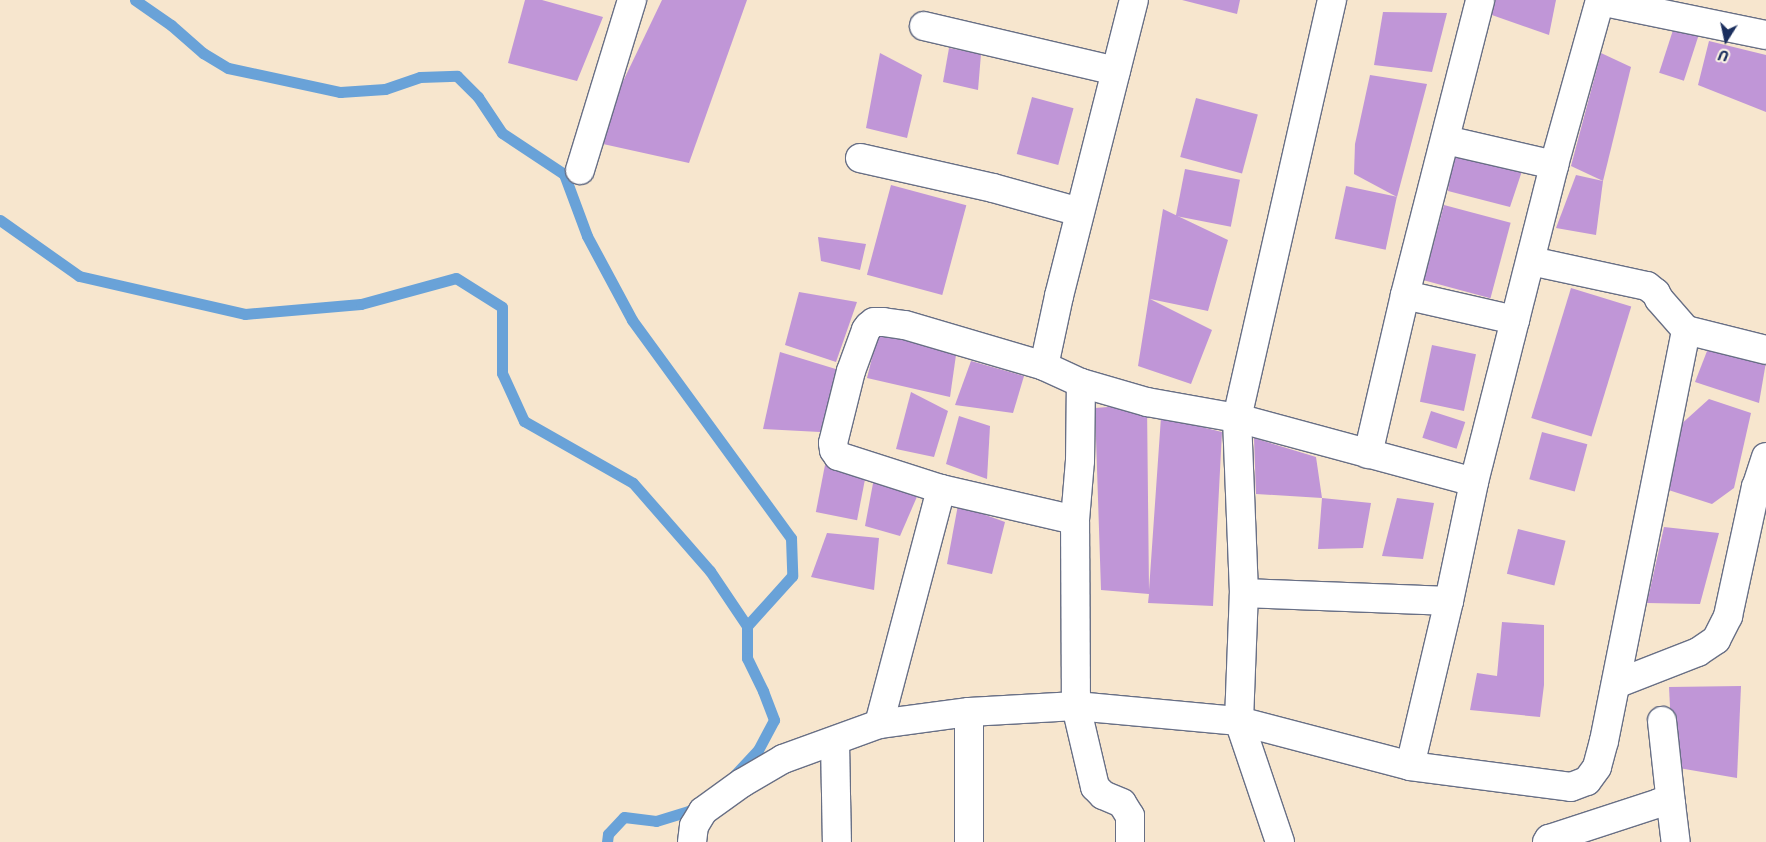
<!DOCTYPE html>
<html>
<head>
<meta charset="utf-8">
<style>
  body { margin:0 }
  #map { position:relative; width:1766px; height:842px; overflow:hidden; background:#f7e6ce; font-family:Sriracha,sans-serif }
  div>[style] { position:absolute }
  [style*='--x'] { left:calc(var(--x)*1px); top:calc(var(--y)*1px); width:calc(var(--w)*1px); rotate:calc(var(--a)*1deg) }
  .stream>* { height:11px; margin:-5.5px; padding:0 5.5px; transform-origin:5.5px; border-radius:5.5px; background:#69a2d8 }
  .building>* { inset:0; background:#c096d7; transform-origin:0 0 }
  .roads { filter:drop-shadow(1px 0 #686f85) drop-shadow(-1px 0 #686f85) drop-shadow(0 1px #686f85) drop-shadow(0 -1px #686f85) }
  .minor>* { height:28px; margin:-14px; padding:0 14px; transform-origin:14px; border-radius:14px; background:#fff }
  span { translate:-50% -50%; white-space:nowrap; text-align:center; line-height:1.15; -webkit-text-stroke:5px #fcf5e5; paint-order:stroke }
  .north { position:absolute; left:1701px; top:15px; width:50px; height:50px; -webkit-text-stroke:4px #fcf5e5; paint-order:stroke; rotate:190deg; font-size:14px; font-weight:700; line-height:20px; text-align:center; color:#1b2f5e }
  .north::after { content:''; display:block; margin:auto; width:18px; height:22px; background:#1b2f5e; clip-path:polygon(50% 0,100% 100%,50% 72%,0 100%) }
</style>
</head>
<body>
<div id="map">
  <div class="stream">
    <i style="--x:135;--y:0;--w:44;--a:34.8"></i>
    <i style="--x:171;--y:25;--w:43;--a:41.2"></i>
    <i style="--x:203;--y:53;--w:29;--a:31"></i>
    <i style="--x:228;--y:68;--w:115;--a:12.1"></i>
    <i style="--x:340;--y:92;--w:45;--a:-3.8"></i>
    <i style="--x:385;--y:89;--w:37;--a:-19"></i>
    <i style="--x:420;--y:77;--w:37;--a:-2"></i>
    <i style="--x:457;--y:76;--w:30;--a:45"></i>
    <i style="--x:478;--y:97;--w:43;--a:56.3"></i>
    <i style="--x:502;--y:133;--w:74;--a:33.5"></i>
    <i style="--x:564;--y:174;--w:66;--a:69.6"></i>
    <i style="--x:587;--y:236;--w:95;--a:61.8"></i>
    <i style="--x:632;--y:320;--w:270;--a:53.9"></i>
    <i style="--x:791;--y:538;--w:38;--a:88"></i>
    <i style="--x:792;--y:576;--w:67;--a:132"></i>
    <i style="--x:747;--y:626;--w:32;--a:90"></i>
    <i style="--x:747;--y:658;--w:37;--a:64"></i>
    <i style="--x:763;--y:691;--w:31;--a:69"></i>
    <i style="--x:774;--y:720;--w:34;--a:118"></i>
    <i style="--x:758;--y:750;--w:38;--a:133"></i>
    <i style="--x:0;--y:220;--w:97;--a:35.3"></i>
    <i style="--x:79;--y:276;--w:170;--a:12.9"></i>
    <i style="--x:245;--y:314;--w:116;--a:-4.9"></i>
    <i style="--x:361;--y:304;--w:98;--a:-15.3"></i>
    <i style="--x:456;--y:278;--w:54;--a:32.2"></i>
    <i style="--x:502;--y:307;--w:66;--a:90"></i>
    <i style="--x:502;--y:373;--w:53;--a:65.4"></i>
    <i style="--x:524;--y:421;--w:125;--a:29.6"></i>
    <i style="--x:633;--y:483;--w:117;--a:48.8"></i>
    <i style="--x:710;--y:571;--w:66;--a:56.1"></i>
    <i style="--x:607;--y:842;--w:8;--a:-83"></i>
    <i style="--x:608;--y:834;--w:23;--a:-47"></i>
    <i style="--x:624;--y:817;--w:32;--a:7"></i>
    <i style="--x:656;--y:821;--w:34;--a:-17"></i>
    <i style="--x:689;--y:811;--w:12;--a:-35"></i>
  </div>
  <div class="building">
    <i style="clip-path:polygon(525px 0,542px 0,603px 17px,577px 81px,508px 63px)"></i>
    <i style="clip-path:polygon(662px 0,747px 0,689px 163px,594px 142px)"></i>
    <i style="clip-path:polygon(1182px 0,1240px 0,1237px 14px)"></i>
    <i style="clip-path:polygon(1494px 0,1556px 0,1549px 35px,1489px 14px)"></i>
    <i style="clip-path:polygon(1383px 12px,1447px 13px,1432px 72px,1374px 65px)"></i>
    <i style="left:1674px;top:27px;width:26px;height:48px;rotate:18deg"></i>
    <i style="clip-path:polygon(1709px 41px,1766px 55px,1766px 112px,1698px 85px)"></i>
    <i style="clip-path:polygon(949px 48px,981px 54px,978px 90px,943px 82px)"></i>
    <i style="clip-path:polygon(880px 53px,922px 75px,907px 138px,866px 128px)"></i>
    <i style="clip-path:polygon(1601px 53px,1631px 67px,1603px 181px,1571px 166px)"></i>
    <i style="clip-path:polygon(1370px 75px,1427px 84px,1397px 197px,1354px 174px,1355px 144px)"></i>
    <i style="left:1032px;top:97px;width:43px;height:59px;rotate:15deg"></i>
    <i style="left:1196px;top:98px;width:64px;height:61px;rotate:15deg"></i>
    <i style="clip-path:polygon(1453px 155px,1524px 165px,1510px 207px,1448px 191px)"></i>
    <i style="left:1185px;top:169px;width:56px;height:48px;rotate:11deg"></i>
    <i style="clip-path:polygon(1576px 175px,1603px 181px,1596px 235px,1556px 228px)"></i>
    <i style="left:891px;top:185px;width:78px;height:93px;rotate:15deg"></i>
    <i style="left:1346px;top:186px;width:52px;height:54px;rotate:12deg"></i>
    <i style="left:1444px;top:205px;width:69px;height:78px;rotate:15deg"></i>
    <i style="clip-path:polygon(1163px 209px,1228px 240px,1208px 311px,1150px 299px,1212px 330px,1191px 384px,1138px 366px)"></i>
    <i style="clip-path:polygon(818px 237px,866px 244px,860px 270px,821px 261px)"></i>
    <i style="left:1571px;top:288px;width:63px;height:136px;rotate:17deg"></i>
    <i style="clip-path:polygon(799px 292px,857px 302px,836px 362px,785px 345px)"></i>
    <i style="clip-path:polygon(879px 330px,956px 355px,950px 397px,867px 378px)"></i>
    <i style="left:1432px;top:345px;width:45px;height:58px;rotate:12deg"></i>
    <i style="clip-path:polygon(1709px 346px,1766px 362px,1759px 403px,1695px 382px)"></i>
    <i style="clip-path:polygon(780px 352px,839px 370px,820px 432px,763px 429px)"></i>
    <i style="clip-path:polygon(971px 361px,1024px 376px,1013px 413px,955px 405px)"></i>
    <i style="clip-path:polygon(911px 392px,948px 411px,934px 457px,896px 449px)"></i>
    <i style="clip-path:polygon(1709px 399px,1751px 413px,1734px 488px,1712px 504px,1656px 486px,1668px 436px)"></i>
    <i style="clip-path:polygon(1147px 404px,1149px 590px,1161px 417px,1222px 432px,1213px 606px,1148px 603px,1149px 594px,1101px 590px,1095px 408px)"></i>
    <i style="left:1431px;top:411px;width:36px;height:28px;rotate:18deg"></i>
    <i style="clip-path:polygon(959px 416px,990px 426px,987px 479px,946px 464px)"></i>
    <i style="left:1542px;top:432px;width:47px;height:49px;rotate:15deg"></i>
    <i style="clip-path:polygon(1254px 438px,1316px 457px,1322px 498px,1371px 503px,1363px 548px,1318px 549px,1322px 498px,1256px 494px)"></i>
    <i style="left:825px;top:465px;width:42px;height:48px;rotate:11deg"></i>
    <i style="clip-path:polygon(874px 478px,919px 492px,900px 536px,865px 526px)"></i>
    <i style="clip-path:polygon(1397px 498px,1434px 503px,1423px 559px,1382px 556px)"></i>
    <i style="clip-path:polygon(958px 505px,1005px 522px,992px 574px,947px 564px)"></i>
    <i style="clip-path:polygon(1664px 527px,1719px 533px,1700px 604px,1647px 603px)"></i>
    <i style="left:1518px;top:529px;width:49px;height:46px;rotate:14deg"></i>
    <i style="clip-path:polygon(827px 533px,879px 538px,874px 590px,811px 577px)"></i>
    <i style="clip-path:polygon(1502px 622px,1544px 625px,1544px 685px,1540px 717px,1470px 710px,1477px 673px,1497px 676px)"></i>
    <i style="clip-path:polygon(1741px 686px,1737px 778px,1673px 767px,1669px 687px)"></i>
  </div>
  <div class="roads">
    <div class="minor">
      <i style="--x:1600;--y:1;--w:169;--a:11.6"></i>
      <i style="--x:924;--y:26;--w:197;--a:13.2"></i>
      <i style="--x:1446;--y:140;--w:111;--a:13"></i>
      <i style="--x:860;--y:158;--w:136;--a:12.7"></i>
      <i style="--x:993;--y:188;--w:90;--a:15.4"></i>
      <i style="--x:580;--y:170;--w:178;--a:-73"></i>
      <i style="--x:1531;--y:261;--w:119;--a:12.2"></i>
      <i style="--x:1647;--y:286;--w:11;--a:38"></i>
      <i style="--x:1656;--y:293;--w:7;--a:63"></i>
      <i style="--x:1659;--y:299;--w:41;--a:48.9"></i>
      <i style="--x:1405;--y:295;--w:113;--a:12.8"></i>
      <i style="--x:1044;--y:366;--w:72;--a:-77.9"></i>
      <i style="--x:1059;--y:296;--w:305;--a:-75.8"></i>
      <i style="--x:1368;--y:454;--w:163;--a:-76.9"></i>
      <i style="--x:1405;--y:295;--w:304;--a:-75.7"></i>
      <i style="--x:1766;--y:457;--w:32;--a:108"></i>
      <i style="--x:1756;--y:487;--w:11;--a:22"></i>
      <i style="--x:1075;--y:520;--w:59;--a:-85.2"></i>
      <i style="--x:1080;--y:461;--w:78;--a:-89.3"></i>
      <i style="--x:1244;--y:593;--w:205;--a:2.2"></i>
      <i style="--x:1616;--y:684;--w:88;--a:-21.3"></i>
      <i style="--x:1698;--y:652;--w:22;--a:-34"></i>
      <i style="--x:1716;--y:640;--w:27;--a:-63"></i>
      <i style="--x:1728;--y:616;--w:132;--a:-77.8"></i>
      <i style="--x:969;--y:712;--w:130;--a:90"></i>
      <i style="--x:1662;--y:721;--w:83;--a:83.8"></i>
      <i style="--x:879;--y:724;--w:243;--a:-75.2"></i>
      <i style="--x:835;--y:742;--w:100;--a:88.9"></i>
      <i style="--x:1410;--y:766;--w:170;--a:-76.7"></i>
      <i style="--x:1449;--y:601;--w:122;--a:-78.1"></i>
      <i style="--x:1474;--y:482;--w:327;--a:-75.8"></i>
      <i style="--x:1554;--y:165;--w:171;--a:-74.4"></i>
      <i style="--x:692;--y:842;--w:16;--a:-83"></i>
      <i style="--x:694;--y:826;--w:17;--a:-59"></i>
      <i style="--x:703;--y:811;--w:48;--a:-35.7"></i>
      <i style="--x:742;--y:783;--w:48;--a:-30.3"></i>
      <i style="--x:783;--y:759;--w:102;--a:-20"></i>
      <i style="--x:879;--y:724;--w:91;--a:-7.6"></i>
      <i style="--x:969;--y:712;--w:107;--a:-3.2"></i>
      <i style="--x:1076;--y:706;--w:164;--a:5.3"></i>
      <i style="--x:1239;--y:721;--w:177;--a:14.7"></i>
      <i style="--x:1410;--y:766;--w:162;--a:7.4"></i>
      <i style="--x:1571;--y:787;--w:17;--a:-21"></i>
      <i style="--x:1587;--y:781;--w:17;--a:-54"></i>
      <i style="--x:1597;--y:767;--w:27;--a:-75"></i>
      <i style="--x:1604;--y:741;--w:419;--a:-78.7"></i>
      <i style="--x:1686;--y:330;--w:82;--a:14"></i>
      <i style="--x:1130;--y:842;--w:26;--a:-90"></i>
      <i style="--x:1130;--y:816;--w:15;--a:-122"></i>
      <i style="--x:1122;--y:803;--w:21;--a:-157"></i>
      <i style="--x:1103;--y:795;--w:11;--a:-135"></i>
      <i style="--x:1095;--y:787;--w:83;--a:-103.2"></i>
      <i style="--x:1076;--y:706;--w:186;--a:-90.3"></i>
      <i style="--x:1075;--y:520;--w:138;--a:-167"></i>
      <i style="--x:941;--y:489;--w:108;--a:-162.2"></i>
      <i style="--x:838;--y:456;--w:7;--a:-124"></i>
      <i style="--x:834;--y:450;--w:7;--a:-98"></i>
      <i style="--x:833;--y:443;--w:74;--a:-76"></i>
      <i style="--x:851;--y:371;--w:44;--a:-69.9"></i>
      <i style="--x:866;--y:330;--w:5;--a:-53"></i>
      <i style="--x:869;--y:326;--w:6;--a:-39"></i>
      <i style="--x:874;--y:322;--w:9;--a:0"></i>
      <i style="--x:883;--y:322;--w:22;--a:8"></i>
      <i style="--x:905;--y:325;--w:145;--a:16.4"></i>
      <i style="--x:1044;--y:366;--w:41;--a:24.7"></i>
      <i style="--x:1081;--y:383;--w:69;--a:16.1"></i>
      <i style="--x:1147;--y:402;--w:91;--a:10.1"></i>
      <i style="--x:1237;--y:418;--w:245;--a:15.1"></i>
      <i style="--x:1280;--y:842;--w:128;--a:-108.7"></i>
      <i style="--x:1239;--y:721;--w:128;--a:-87.8"></i>
      <i style="--x:1244;--y:593;--w:175;--a:-92.3"></i>
      <i style="--x:1237;--y:418;--w:429;--a:-77.2"></i>
      <i style="--x:1547;--y:842;--w:4;--a:-56"></i>
      <i style="--x:1549;--y:839;--w:116;--a:-18.1"></i>
      <i style="--x:1659;--y:803;--w:12;--a:5"></i>
      <i style="--x:1671;--y:804;--w:38;--a:83"></i>
    </div>
  </div>
  <div class="north">U</div>
</div>
</body>
</html>
